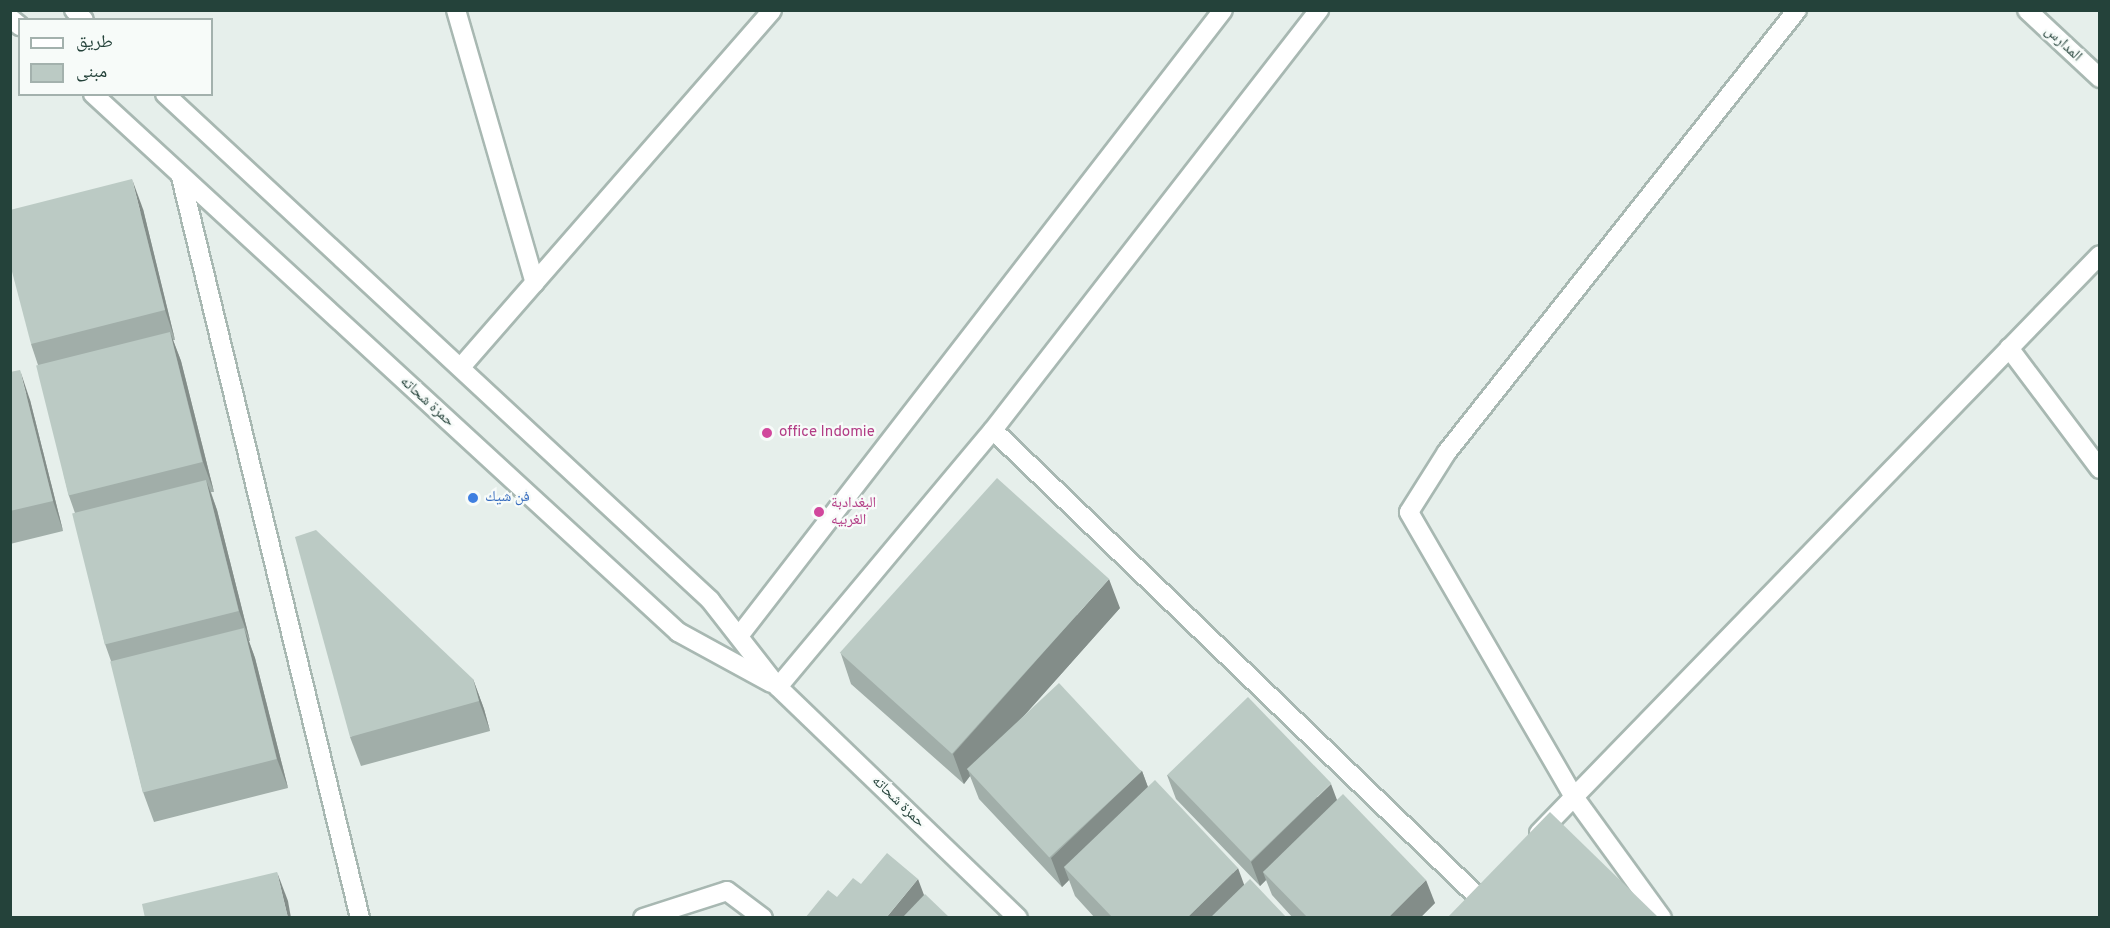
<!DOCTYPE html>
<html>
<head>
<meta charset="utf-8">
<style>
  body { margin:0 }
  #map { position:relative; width:2110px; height:928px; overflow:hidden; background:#e6efeb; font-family:Overpass,"Noto Naskh Arabic",sans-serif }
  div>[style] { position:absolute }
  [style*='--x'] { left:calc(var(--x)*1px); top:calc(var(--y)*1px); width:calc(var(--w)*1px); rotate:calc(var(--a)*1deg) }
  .roads { filter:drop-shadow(2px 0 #a8b8b2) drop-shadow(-2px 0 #a8b8b2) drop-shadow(0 2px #a8b8b2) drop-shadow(0 -2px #a8b8b2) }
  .lane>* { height:18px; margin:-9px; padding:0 9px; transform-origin:9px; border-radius:9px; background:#fff }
  .street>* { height:18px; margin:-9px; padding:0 9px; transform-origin:9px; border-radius:9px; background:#fff }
  .secondary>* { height:18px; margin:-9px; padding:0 9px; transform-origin:9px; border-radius:9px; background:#fff }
  .wall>* { inset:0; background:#a1aea9 }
  .shaded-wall>* { inset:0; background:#838d89 }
  .building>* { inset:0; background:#bbcac4; transform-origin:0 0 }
  .dots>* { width:16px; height:16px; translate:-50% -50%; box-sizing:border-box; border:3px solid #f7fbf9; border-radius:50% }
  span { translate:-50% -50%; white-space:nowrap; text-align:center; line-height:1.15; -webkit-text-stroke:4.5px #f7fbf9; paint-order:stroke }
  .street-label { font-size:15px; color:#24423a }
  .hotel-label { font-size:15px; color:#b23c85 }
  .left { translate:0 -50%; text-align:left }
  .shop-label { font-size:15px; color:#366cbe }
  .frame { position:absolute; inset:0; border:12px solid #24423a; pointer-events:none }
  .legend { position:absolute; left:18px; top:18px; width:195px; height:78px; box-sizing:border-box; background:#f7fbf9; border:2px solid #a3b1ad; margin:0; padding:8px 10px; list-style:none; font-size:18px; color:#24423a }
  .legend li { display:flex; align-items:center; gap:12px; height:30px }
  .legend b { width:30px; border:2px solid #a3b1ad }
</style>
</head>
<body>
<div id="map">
  <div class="roads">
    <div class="lane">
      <i style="--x:456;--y:10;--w:284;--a:73.9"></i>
      <i style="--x:643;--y:918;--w:88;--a:-17.8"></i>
      <i style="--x:727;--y:891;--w:45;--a:36.9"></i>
    </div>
    <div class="street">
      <i style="--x:2027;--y:10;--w:100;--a:43"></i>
      <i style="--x:181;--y:177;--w:762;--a:76.42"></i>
      <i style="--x:2009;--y:348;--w:151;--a:53.1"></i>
      <i style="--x:461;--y:367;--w:473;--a:-48.9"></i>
      <i style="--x:993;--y:430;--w:672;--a:43.91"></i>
      <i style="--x:739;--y:636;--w:791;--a:-52.29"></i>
      <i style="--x:778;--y:687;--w:335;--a:-50.1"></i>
      <i style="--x:993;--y:430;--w:532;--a:-52.18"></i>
      <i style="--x:1539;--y:833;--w:805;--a:-45.86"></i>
      <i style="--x:1662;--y:918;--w:150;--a:-126"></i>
      <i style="--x:1574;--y:797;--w:329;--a:-120.1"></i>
      <i style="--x:1409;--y:512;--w:71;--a:-57.7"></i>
      <i style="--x:1447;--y:452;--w:564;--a:-51.63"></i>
    </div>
    <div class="secondary">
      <i style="--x:74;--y:10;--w:14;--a:45"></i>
      <i style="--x:10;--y:18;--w:13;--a:39"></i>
      <i style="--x:93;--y:94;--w:795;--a:42.6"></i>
      <i style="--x:678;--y:632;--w:106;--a:28.7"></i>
      <i style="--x:165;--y:94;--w:744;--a:42.87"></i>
      <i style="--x:710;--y:600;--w:110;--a:52"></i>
      <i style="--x:778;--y:687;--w:333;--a:43.9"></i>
    </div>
  </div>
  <div class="wall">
    <i style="clip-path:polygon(143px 209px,175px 340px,173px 340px,181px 361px,214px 492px,211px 492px,217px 510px,250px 641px,249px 641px,255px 658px,288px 788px,154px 822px,143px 792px,111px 661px,105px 644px,75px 513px,69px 496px,38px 365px,31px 344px)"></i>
    <i style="clip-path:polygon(10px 372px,30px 400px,63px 531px,10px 544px)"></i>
    <i style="clip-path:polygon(1120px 608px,1022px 718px,1142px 771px,1148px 787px,1244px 885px,1287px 918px,1095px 918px,1075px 896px,1069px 880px,1062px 887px,979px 799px,970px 776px,964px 784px,851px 684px,841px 654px)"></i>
    <i style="clip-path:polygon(473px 679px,484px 709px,490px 731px,361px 766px,350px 737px)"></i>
    <i style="clip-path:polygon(1167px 775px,1337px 800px,1435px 903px,1420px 918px,1293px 918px,1272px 895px,1266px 880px,1260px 886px,1176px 799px)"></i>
  </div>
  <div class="shaded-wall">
    <i style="clip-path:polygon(132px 179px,143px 209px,175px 340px,165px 310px)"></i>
    <i style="clip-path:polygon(170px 332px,181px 361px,214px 492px,203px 462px)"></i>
    <i style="clip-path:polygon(20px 370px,30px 400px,63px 531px,53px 501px)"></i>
    <i style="clip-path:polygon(206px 480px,217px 510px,250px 641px,239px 611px)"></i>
    <i style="clip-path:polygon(1109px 579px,1120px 608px,972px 774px,968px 770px,970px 776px,964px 784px,953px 754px)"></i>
    <i style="clip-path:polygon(244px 628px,255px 658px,288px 788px,277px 759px)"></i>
    <i style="clip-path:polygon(473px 679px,484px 709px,490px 731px,479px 701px)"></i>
    <i style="clip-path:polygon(1142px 771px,1153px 801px,1064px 867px,1069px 880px,1062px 887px,1051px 858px)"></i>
    <i style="clip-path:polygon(1331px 784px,1340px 808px,1263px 872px,1266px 880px,1260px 886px,1251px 862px)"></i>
    <i style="clip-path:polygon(1238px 868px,1249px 898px,1228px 918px,1187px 918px)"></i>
    <i style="clip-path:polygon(277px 872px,288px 901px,291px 918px,288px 918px)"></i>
    <i style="clip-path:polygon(918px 879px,927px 903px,914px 918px,886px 918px)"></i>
    <i style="clip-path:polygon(1426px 880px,1435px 903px,1420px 918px,1388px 918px)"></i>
  </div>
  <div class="building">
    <i style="clip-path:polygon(132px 179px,165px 310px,31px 344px,10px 264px,10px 210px)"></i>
    <i style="left:170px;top:332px;width:134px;height:138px;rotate:76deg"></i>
    <i style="clip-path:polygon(20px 370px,53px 501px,10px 511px,10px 372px)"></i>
    <i style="left:997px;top:478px;width:151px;height:235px;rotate:42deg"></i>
    <i style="left:206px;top:480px;width:135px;height:138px;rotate:76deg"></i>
    <i style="clip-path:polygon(316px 530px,473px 679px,479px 701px,350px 737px,295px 537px)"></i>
    <i style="left:244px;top:628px;width:135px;height:138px;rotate:76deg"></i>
    <i style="left:1059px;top:683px;width:121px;height:126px;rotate:47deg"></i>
    <i style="left:1248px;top:697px;width:120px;height:112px;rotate:46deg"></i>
    <i style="clip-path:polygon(1155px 780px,1238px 868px,1187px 918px,1113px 918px,1064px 867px)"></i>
    <i style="clip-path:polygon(1343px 794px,1426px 880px,1388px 918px,1308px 918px,1263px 872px)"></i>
    <i style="clip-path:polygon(1550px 812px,1659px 918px,1447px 918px)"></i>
    <i style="clip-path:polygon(887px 853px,918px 879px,886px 918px,805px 918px,828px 890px,837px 897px,853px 878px,861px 884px)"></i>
    <i style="clip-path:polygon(277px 872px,288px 918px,145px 918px,142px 904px)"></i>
    <i style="clip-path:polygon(1250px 879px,1287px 918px,1210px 918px)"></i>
    <i style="clip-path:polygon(925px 894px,950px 918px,902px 918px)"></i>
  </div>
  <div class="dots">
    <i style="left:767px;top:433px;background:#d1479c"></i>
    <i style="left:473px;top:498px;background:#3f7fe0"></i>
    <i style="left:819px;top:512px;background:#d1479c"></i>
  </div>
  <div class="street-label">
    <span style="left:2063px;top:44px;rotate:43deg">المدارس</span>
    <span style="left:427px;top:402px;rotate:42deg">حمزة شحاته</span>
    <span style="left:898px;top:802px;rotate:44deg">حمزة شحاته</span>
  </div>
  <div class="hotel-label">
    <span class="left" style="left:779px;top:433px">office Indomie</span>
    <span class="left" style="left:831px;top:512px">البغدادبة<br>الغربيه</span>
  </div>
  <div class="shop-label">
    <span class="left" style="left:485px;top:498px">فن شيك</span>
  </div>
  <div class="frame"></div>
  <ul class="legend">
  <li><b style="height:8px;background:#fff"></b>طريق</li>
  <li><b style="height:16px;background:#bbcac4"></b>مبنى</li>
  </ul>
</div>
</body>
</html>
